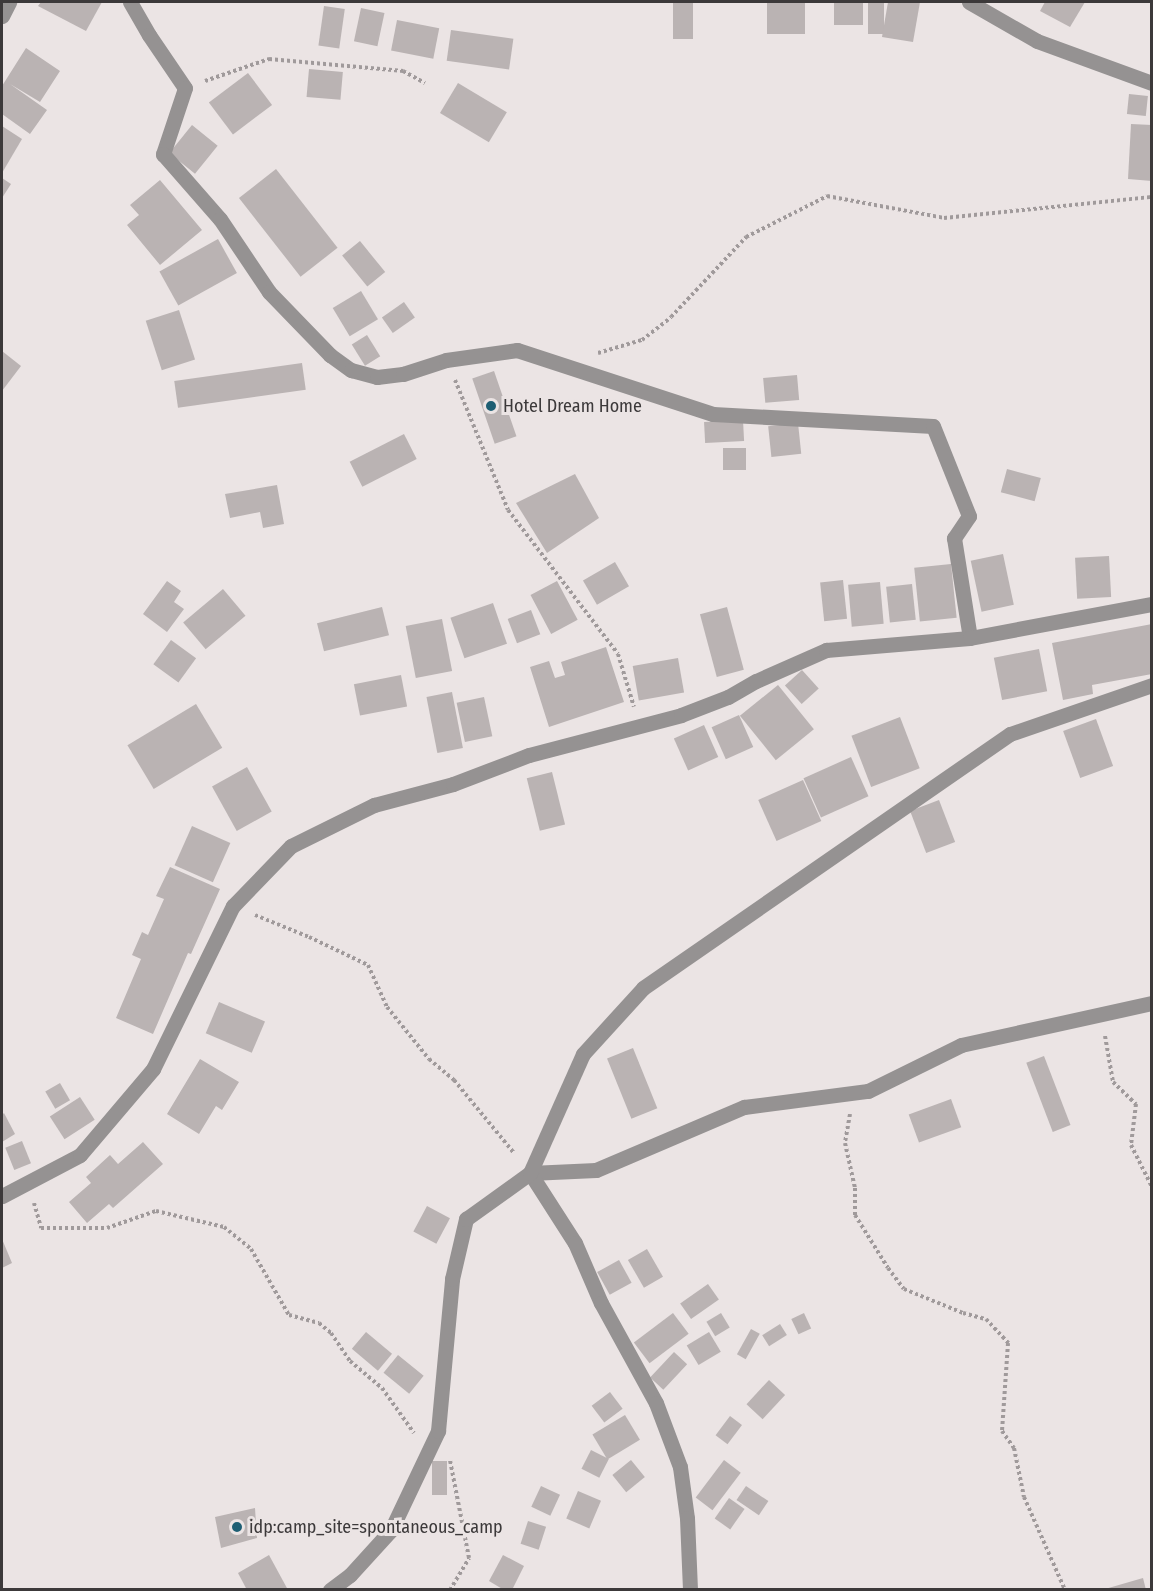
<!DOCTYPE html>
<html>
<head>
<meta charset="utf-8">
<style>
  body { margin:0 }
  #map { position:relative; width:1153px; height:1591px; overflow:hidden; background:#ebe4e4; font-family:"Fira Sans Condensed",sans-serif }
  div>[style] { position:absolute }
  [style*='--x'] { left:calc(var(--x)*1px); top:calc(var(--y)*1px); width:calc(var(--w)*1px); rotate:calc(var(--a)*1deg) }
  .building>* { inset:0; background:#bab3b3; transform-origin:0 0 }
  .path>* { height:4px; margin-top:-2px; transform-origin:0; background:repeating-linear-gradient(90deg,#a09a9b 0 3px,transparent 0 6px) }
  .minor>* { height:15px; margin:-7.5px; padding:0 7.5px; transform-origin:7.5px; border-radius:7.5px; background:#959292 }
  .dots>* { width:16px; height:16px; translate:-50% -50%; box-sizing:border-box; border:3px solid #ebe4e4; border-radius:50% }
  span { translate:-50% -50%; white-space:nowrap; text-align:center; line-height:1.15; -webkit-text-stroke:6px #ebe4e4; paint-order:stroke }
  .poi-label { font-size:18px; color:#3c393a }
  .left { translate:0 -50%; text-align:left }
  .frame { position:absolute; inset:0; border:3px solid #3c393a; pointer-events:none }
</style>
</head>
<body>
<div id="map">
  <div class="building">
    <i style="clip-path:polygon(41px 2px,102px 2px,86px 31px,38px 6px)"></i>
    <i style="left:673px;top:2px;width:20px;height:37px"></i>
    <i style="left:767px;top:2px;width:38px;height:32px"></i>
    <i style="left:834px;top:2px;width:29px;height:23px"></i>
    <i style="left:868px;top:2px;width:16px;height:32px"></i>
    <i style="clip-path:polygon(888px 2px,920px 2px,913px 42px,882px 37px)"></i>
    <i style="clip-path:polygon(1045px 2px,1085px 2px,1070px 27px,1040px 11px)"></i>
    <i style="left:324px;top:6px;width:21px;height:40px;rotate:8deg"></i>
    <i style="left:361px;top:8px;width:24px;height:34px;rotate:12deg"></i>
    <i style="left:397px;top:20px;width:43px;height:31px;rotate:11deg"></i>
    <i style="left:451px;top:30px;width:63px;height:31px;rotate:8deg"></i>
    <i style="clip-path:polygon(26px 48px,60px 71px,40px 102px,10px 84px,47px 110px,30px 134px,2px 114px,2px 86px)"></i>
    <i style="left:309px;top:69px;width:34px;height:28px;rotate:5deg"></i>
    <i style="left:248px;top:73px;width:40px;height:49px;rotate:53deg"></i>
    <i style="left:458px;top:83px;width:57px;height:35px;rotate:31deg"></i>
    <i style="left:1129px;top:94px;width:19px;height:20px;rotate:6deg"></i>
    <i style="clip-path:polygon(1131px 124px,1152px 125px,1152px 181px,1128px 179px)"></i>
    <i style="left:192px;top:125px;width:33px;height:36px;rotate:39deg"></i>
    <i style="clip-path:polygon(2px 126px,22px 139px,2px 173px)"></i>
    <i style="left:276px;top:169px;width:100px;height:47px;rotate:52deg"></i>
    <i style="clip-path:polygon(2px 178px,11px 184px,2px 198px)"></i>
    <i style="clip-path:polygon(160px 180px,202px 230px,160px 265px,127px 225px,139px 215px,130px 205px)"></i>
    <i style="left:218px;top:239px;width:39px;height:67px;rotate:61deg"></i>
    <i style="left:360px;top:241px;width:40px;height:23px;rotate:51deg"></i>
    <i style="left:361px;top:291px;width:33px;height:33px;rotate:59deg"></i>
    <i style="left:404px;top:302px;width:19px;height:27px;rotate:55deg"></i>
    <i style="left:179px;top:310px;width:52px;height:35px;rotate:72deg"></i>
    <i style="left:367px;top:335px;width:25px;height:18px;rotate:58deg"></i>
    <i style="clip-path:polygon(2px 351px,21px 366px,2px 391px)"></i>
    <i style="left:302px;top:363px;width:27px;height:129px;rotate:82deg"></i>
    <i style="left:494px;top:371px;width:69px;height:23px;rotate:71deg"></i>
    <i style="left:797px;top:375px;width:25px;height:34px;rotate:85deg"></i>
    <i style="left:743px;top:420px;width:21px;height:39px;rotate:87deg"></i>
    <i style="left:798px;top:423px;width:31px;height:30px;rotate:84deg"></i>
    <i style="left:404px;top:434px;width:28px;height:61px;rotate:63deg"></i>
    <i style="left:723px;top:448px;width:23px;height:22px"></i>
    <i style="left:1007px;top:469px;width:35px;height:24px;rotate:15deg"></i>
    <i style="clip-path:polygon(575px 474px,599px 518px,547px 553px,516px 503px)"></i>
    <i style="clip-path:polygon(277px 485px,284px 524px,263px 528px,260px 512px,230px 518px,225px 494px)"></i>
    <i style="left:1003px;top:554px;width:52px;height:33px;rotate:78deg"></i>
    <i style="left:1109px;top:556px;width:41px;height:34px;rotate:87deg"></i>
    <i style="left:615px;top:562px;width:28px;height:37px;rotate:60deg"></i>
    <i style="left:951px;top:564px;width:54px;height:37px;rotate:84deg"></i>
    <i style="left:843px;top:580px;width:39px;height:23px;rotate:84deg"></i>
    <i style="clip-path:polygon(167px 581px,181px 591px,174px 602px,184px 609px,167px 632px,143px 614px)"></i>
    <i style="left:557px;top:581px;width:44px;height:30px;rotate:62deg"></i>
    <i style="left:880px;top:582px;width:42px;height:32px;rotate:85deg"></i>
    <i style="left:912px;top:584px;width:36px;height:26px;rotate:84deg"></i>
    <i style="left:223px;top:589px;width:35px;height:52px;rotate:50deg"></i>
    <i style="left:493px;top:603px;width:43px;height:45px;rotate:71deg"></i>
    <i style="left:382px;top:607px;width:29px;height:67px;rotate:76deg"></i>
    <i style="left:727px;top:607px;width:65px;height:28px;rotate:75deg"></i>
    <i style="left:531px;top:610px;width:26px;height:25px;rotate:69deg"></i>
    <i style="left:442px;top:619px;width:53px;height:37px;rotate:79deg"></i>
    <i style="clip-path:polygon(1152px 624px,1152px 674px,1092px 685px,1093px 694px,1063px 700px,1052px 643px)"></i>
    <i style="left:171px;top:640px;width:31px;height:30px;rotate:36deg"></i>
    <i style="clip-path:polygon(606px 647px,624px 702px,549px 727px,530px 667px,549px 661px,555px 678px,565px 675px,561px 662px)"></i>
    <i style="left:1039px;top:649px;width:43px;height:46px;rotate:79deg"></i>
    <i style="left:678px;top:658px;width:35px;height:46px;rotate:80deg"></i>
    <i style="left:802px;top:670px;width:25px;height:23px;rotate:48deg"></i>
    <i style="left:401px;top:675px;width:32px;height:48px;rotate:79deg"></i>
    <i style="left:778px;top:685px;width:57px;height:49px;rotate:51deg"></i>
    <i style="left:452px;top:692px;width:57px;height:26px;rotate:79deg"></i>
    <i style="left:484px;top:697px;width:40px;height:28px;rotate:78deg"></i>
    <i style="left:196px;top:704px;width:51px;height:80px;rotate:59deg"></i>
    <i style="left:739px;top:715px;width:35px;height:30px;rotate:66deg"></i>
    <i style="left:900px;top:717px;width:55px;height:52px;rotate:69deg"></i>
    <i style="left:1096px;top:719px;width:50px;height:35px;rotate:70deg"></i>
    <i style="left:704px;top:725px;width:35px;height:33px;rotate:66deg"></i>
    <i style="left:851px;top:757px;width:43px;height:52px;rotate:66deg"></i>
    <i style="left:247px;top:767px;width:51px;height:40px;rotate:61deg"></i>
    <i style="left:552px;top:772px;width:54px;height:26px;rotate:76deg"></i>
    <i style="left:803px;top:780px;width:45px;height:49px;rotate:66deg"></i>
    <i style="left:939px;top:800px;width:45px;height:31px;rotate:69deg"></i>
    <i style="left:192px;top:826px;width:42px;height:43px;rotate:24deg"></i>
    <i style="clip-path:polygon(170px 867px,220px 889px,191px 954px,188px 953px,153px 1034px,116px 1018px,141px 959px,132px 955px,142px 932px,148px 935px,164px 899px,156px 896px)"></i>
    <i style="left:219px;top:1002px;width:50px;height:34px;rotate:23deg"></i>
    <i style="left:633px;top:1048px;width:65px;height:28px;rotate:68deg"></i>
    <i style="left:1044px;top:1056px;width:74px;height:19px;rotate:69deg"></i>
    <i style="clip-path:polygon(200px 1059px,239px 1082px,222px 1110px,216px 1106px,199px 1134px,167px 1114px)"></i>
    <i style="left:60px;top:1083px;width:20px;height:17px;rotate:60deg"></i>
    <i style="left:80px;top:1097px;width:27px;height:36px;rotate:57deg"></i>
    <i style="left:951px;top:1099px;width:30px;height:45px;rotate:70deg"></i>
    <i style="clip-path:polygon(4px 1113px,15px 1134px,2px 1142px,2px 1115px)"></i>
    <i style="left:22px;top:1141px;width:24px;height:18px;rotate:68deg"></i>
    <i style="clip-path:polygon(143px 1142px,163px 1164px,113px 1208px,109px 1204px,87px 1223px,69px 1202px,91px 1183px,86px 1177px,110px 1155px,118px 1164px)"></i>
    <i style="left:427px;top:1206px;width:26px;height:29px;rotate:28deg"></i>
    <i style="clip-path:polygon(2px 1239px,12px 1263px,2px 1268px)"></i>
    <i style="left:647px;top:1249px;width:32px;height:22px;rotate:60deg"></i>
    <i style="left:619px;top:1260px;width:26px;height:25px;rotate:61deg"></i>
    <i style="left:708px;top:1284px;width:19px;height:34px;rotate:55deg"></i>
    <i style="left:673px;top:1313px;width:26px;height:49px;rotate:53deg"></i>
    <i style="left:721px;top:1313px;width:17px;height:17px;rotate:59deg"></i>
    <i style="left:804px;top:1313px;width:17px;height:14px;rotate:65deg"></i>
    <i style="left:780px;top:1324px;width:13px;height:21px;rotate:58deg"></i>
    <i style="left:751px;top:1329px;width:10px;height:29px;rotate:29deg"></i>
    <i style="left:366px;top:1332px;width:34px;height:22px;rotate:40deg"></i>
    <i style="left:709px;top:1332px;width:23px;height:26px;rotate:59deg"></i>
    <i style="left:674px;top:1352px;width:18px;height:35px;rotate:43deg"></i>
    <i style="left:398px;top:1355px;width:33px;height:23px;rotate:39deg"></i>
    <i style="left:769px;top:1380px;width:22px;height:33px;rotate:43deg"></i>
    <i style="left:610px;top:1392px;width:21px;height:23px;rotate:53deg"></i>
    <i style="left:625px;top:1415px;width:29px;height:38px;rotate:59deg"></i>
    <i style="left:730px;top:1416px;width:15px;height:24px;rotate:37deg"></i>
    <i style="left:591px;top:1450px;width:20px;height:21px;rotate:27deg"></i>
    <i style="left:631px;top:1460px;width:22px;height:24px;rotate:51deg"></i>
    <i style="left:724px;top:1460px;width:21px;height:47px;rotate:37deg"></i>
    <i style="left:432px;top:1461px;width:15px;height:34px"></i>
    <i style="left:541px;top:1486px;width:21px;height:23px;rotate:25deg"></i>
    <i style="left:746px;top:1486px;width:27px;height:17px;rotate:34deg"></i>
    <i style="left:578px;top:1491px;width:25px;height:30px;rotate:23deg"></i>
    <i style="left:729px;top:1498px;width:19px;height:25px;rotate:35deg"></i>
    <i style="clip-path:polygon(255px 1508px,257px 1538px,221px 1548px,215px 1517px)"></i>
    <i style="left:528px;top:1521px;width:19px;height:24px;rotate:18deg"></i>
    <i style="clip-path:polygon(269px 1555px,288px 1590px,247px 1590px,238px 1573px)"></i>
    <i style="clip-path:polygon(503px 1555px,524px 1566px,512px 1590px,504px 1590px,489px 1581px)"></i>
    <i style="clip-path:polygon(1143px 1578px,1146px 1590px,1105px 1590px,1105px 1589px)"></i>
  </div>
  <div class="path">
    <i style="--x:205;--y:81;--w:68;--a:-19"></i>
    <i style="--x:269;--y:59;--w:135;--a:5.1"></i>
    <i style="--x:403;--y:71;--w:25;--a:29"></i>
    <i style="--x:598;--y:353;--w:46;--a:-16.5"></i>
    <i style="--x:642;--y:340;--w:37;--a:-38"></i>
    <i style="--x:671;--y:317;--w:110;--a:-46.8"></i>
    <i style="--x:746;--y:237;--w:91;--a:-26.8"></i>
    <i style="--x:827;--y:196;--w:119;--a:10.6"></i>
    <i style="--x:944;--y:218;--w:209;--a:-5.8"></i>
    <i style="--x:455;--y:380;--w:140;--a:67.8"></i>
    <i style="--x:508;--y:510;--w:181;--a:52.6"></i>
    <i style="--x:618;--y:654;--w:55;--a:73.2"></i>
    <i style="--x:255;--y:915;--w:58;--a:22.2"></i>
    <i style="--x:309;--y:937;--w:65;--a:25.4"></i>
    <i style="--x:368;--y:965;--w:46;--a:65.7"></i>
    <i style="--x:387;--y:1007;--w:67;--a:51.1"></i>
    <i style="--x:429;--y:1059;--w:33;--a:40"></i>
    <i style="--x:454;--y:1080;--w:94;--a:50.6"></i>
    <i style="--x:1105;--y:1036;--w:47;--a:80.1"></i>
    <i style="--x:1113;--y:1082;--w:32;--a:44"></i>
    <i style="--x:1136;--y:1104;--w:41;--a:97"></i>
    <i style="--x:1131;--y:1145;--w:47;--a:63.4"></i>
    <i style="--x:850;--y:1114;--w:29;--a:100"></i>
    <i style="--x:845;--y:1143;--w:46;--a:77.5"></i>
    <i style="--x:855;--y:1188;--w:27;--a:90"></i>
    <i style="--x:855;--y:1215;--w:62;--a:58.1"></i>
    <i style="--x:888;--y:1268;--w:26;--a:53"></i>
    <i style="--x:904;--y:1289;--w:64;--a:22.1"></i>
    <i style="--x:963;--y:1313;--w:24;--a:15"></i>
    <i style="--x:986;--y:1319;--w:33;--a:47"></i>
    <i style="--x:1008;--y:1343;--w:88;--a:93.9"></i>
    <i style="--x:1002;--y:1431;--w:21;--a:55"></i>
    <i style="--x:1014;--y:1448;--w:50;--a:78.5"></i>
    <i style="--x:1024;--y:1497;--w:102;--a:66.2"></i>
    <i style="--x:34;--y:1203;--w:26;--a:74"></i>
    <i style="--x:41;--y:1228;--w:66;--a:0"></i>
    <i style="--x:107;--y:1228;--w:52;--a:-19.1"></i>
    <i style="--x:156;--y:1211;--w:70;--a:13.2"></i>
    <i style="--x:224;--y:1227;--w:35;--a:39"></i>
    <i style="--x:251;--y:1249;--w:76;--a:60.1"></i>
    <i style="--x:289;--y:1315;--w:31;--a:15"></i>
    <i style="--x:319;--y:1323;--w:16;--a:40"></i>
    <i style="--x:331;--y:1333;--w:34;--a:56"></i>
    <i style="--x:350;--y:1361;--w:42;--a:40.2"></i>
    <i style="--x:382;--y:1388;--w:55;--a:54.6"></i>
    <i style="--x:450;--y:1590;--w:37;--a:-59"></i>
    <i style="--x:469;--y:1558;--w:100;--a:-101"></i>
  </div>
  <div class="minor">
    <i style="--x:130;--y:2;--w:38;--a:60"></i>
    <i style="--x:149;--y:35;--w:64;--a:55.8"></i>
    <i style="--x:185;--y:88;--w:70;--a:108.4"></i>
    <i style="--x:163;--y:154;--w:86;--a:48.8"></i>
    <i style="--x:220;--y:219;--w:88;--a:56.1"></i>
    <i style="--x:269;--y:292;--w:88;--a:45.9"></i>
    <i style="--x:330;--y:355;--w:26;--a:36"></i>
    <i style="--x:351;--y:370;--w:27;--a:15"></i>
    <i style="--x:377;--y:377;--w:26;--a:-7"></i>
    <i style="--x:403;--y:374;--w:45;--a:-18"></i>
    <i style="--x:446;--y:360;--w:72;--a:-8"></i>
    <i style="--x:517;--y:350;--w:206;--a:18.1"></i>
    <i style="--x:713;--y:414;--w:220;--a:3.1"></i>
    <i style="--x:933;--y:426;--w:97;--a:68.2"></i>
    <i style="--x:969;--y:516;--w:27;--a:124"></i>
    <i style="--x:954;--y:538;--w:101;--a:80.9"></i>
    <i style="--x:969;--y:2;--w:78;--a:29.8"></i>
    <i style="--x:1037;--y:41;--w:122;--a:20.1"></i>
    <i style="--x:2;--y:16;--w:16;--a:-63"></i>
    <i style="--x:530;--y:1173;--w:66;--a:-2.6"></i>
    <i style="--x:596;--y:1170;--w:161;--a:-23.1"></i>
    <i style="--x:744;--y:1107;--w:125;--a:-7.4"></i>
    <i style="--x:868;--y:1091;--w:104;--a:-26.3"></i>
    <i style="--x:961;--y:1045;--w:196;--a:-12.4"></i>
    <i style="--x:530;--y:1173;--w:83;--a:57.3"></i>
    <i style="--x:575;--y:1243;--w:65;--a:66.6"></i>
    <i style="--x:601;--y:1303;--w:114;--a:61.2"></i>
    <i style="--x:656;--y:1403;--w:68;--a:69.4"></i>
    <i style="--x:680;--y:1467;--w:51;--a:82.2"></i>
    <i style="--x:687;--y:1518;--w:72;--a:87.6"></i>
    <i style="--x:2;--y:1196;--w:88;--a:-27.7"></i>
    <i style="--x:80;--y:1155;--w:113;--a:-49.7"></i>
    <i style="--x:153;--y:1069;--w:182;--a:-63.9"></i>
    <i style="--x:233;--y:906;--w:83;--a:-46"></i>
    <i style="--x:291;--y:846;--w:93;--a:-26.3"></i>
    <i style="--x:374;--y:805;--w:82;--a:-14.9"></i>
    <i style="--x:453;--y:784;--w:81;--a:-20.9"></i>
    <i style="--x:529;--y:755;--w:157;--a:-14.7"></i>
    <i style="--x:681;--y:715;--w:50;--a:-21"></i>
    <i style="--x:728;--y:697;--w:32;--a:-30"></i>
    <i style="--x:756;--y:681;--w:77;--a:-23.9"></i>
    <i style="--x:826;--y:650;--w:144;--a:-4.8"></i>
    <i style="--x:970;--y:638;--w:185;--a:-10.6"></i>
    <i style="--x:330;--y:1590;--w:25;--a:-37"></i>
    <i style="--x:350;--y:1575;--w:61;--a:-47.7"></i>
    <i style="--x:391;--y:1530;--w:110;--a:-64.6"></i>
    <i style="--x:438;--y:1431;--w:153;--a:-84.7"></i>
    <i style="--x:452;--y:1279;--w:62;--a:-76.9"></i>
    <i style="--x:466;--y:1219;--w:79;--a:-35.7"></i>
    <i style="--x:530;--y:1173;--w:130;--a:-66"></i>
    <i style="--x:583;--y:1054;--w:89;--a:-47.7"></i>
    <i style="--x:643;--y:988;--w:446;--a:-34.7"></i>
    <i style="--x:1010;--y:734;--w:150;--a:-19"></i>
  </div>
  <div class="dots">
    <i style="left:491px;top:406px;background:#1d5e73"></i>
    <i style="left:237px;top:1527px;background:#1d5e73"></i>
  </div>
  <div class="poi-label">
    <span class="left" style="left:503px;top:406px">Hotel Dream Home</span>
    <span class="left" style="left:249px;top:1527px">idp:camp_site=spontaneous_camp</span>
  </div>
  <div class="frame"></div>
</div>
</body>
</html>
